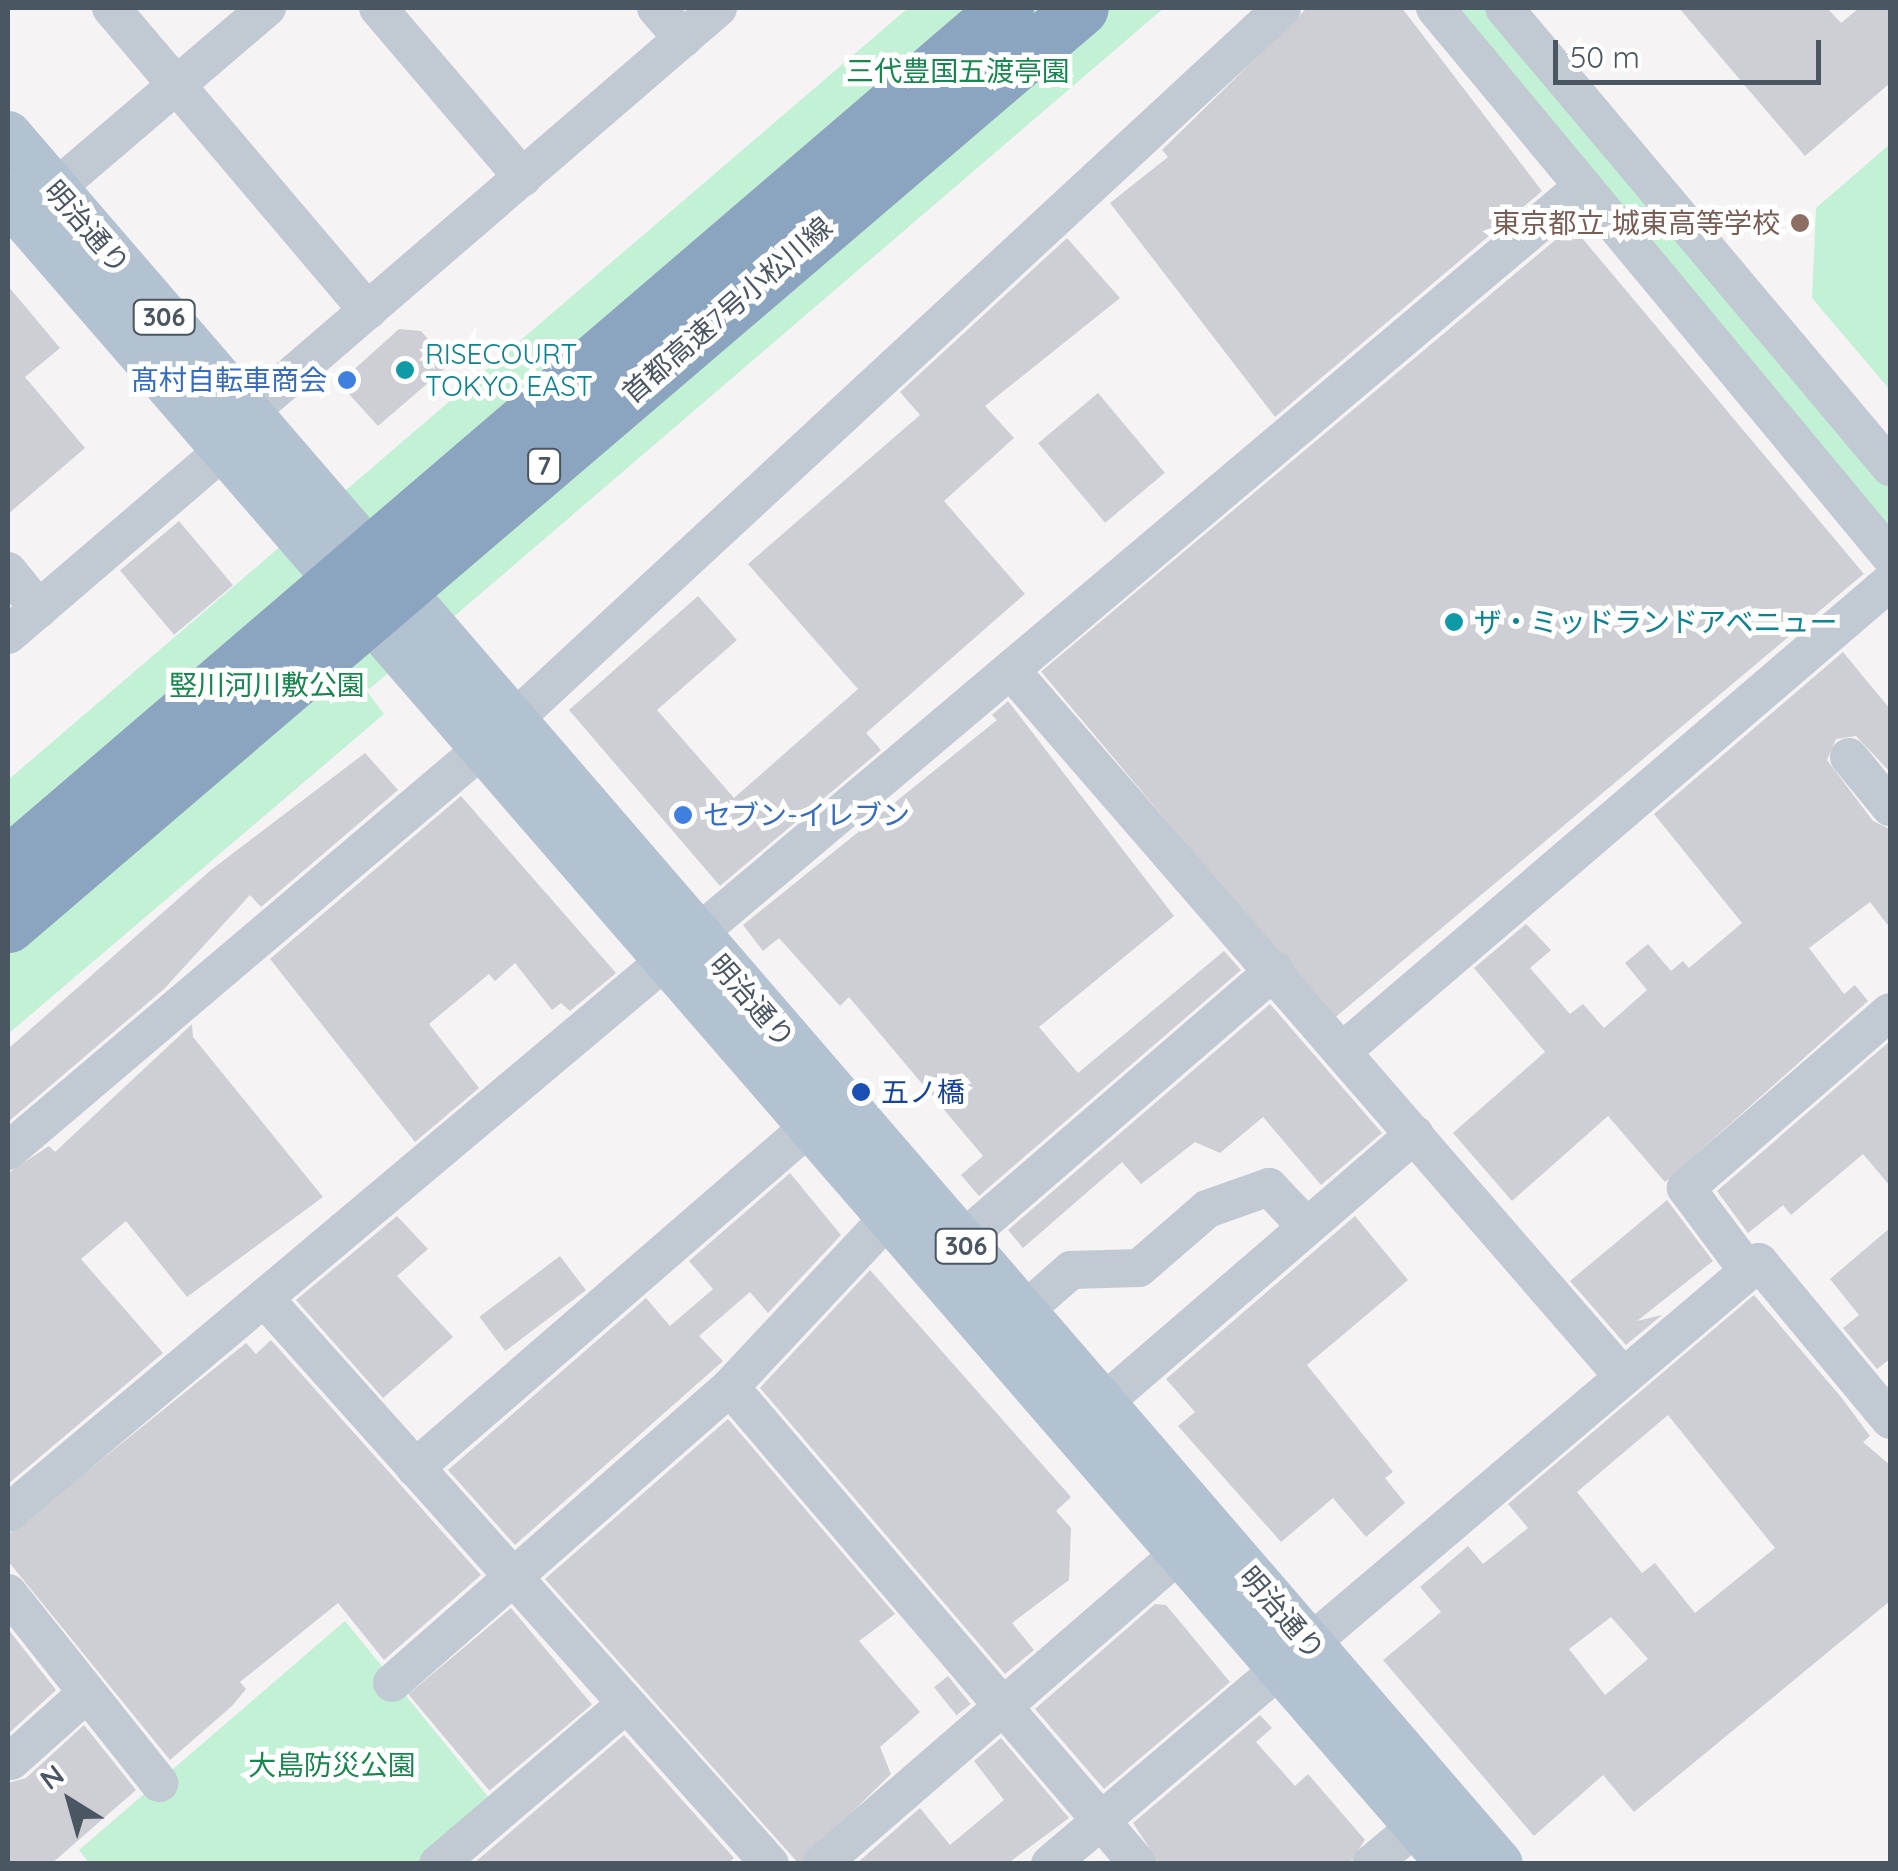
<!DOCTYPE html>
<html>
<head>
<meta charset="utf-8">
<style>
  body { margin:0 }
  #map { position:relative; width:1898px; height:1871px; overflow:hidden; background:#f5f3f3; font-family:Quicksand,"Noto Sans JP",sans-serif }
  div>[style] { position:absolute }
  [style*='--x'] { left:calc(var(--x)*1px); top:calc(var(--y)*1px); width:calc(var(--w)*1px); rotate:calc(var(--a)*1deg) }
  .green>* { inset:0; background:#c3f1d5 }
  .building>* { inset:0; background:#cdcfd5; transform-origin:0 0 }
  .minor>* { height:38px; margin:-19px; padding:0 19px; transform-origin:19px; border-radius:19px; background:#c1cad2 }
  .major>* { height:48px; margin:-24px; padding:0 24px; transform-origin:24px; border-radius:24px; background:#b3c2d1 }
  .highway>* { height:55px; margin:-27.5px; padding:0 27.5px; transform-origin:27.5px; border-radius:27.5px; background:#8ba5c1 }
  .dots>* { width:28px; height:28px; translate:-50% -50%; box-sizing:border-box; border:5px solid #fff; border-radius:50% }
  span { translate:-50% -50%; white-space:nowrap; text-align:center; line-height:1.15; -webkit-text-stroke:10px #fff; paint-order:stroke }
  .shield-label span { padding:2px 8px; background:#fff; border:2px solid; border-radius:8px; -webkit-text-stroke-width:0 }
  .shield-label { font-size:25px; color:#4a5661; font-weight:700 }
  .park-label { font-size:28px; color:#17864f }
  .education-label { font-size:28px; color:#785e54 }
  .right { translate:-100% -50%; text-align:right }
  .street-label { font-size:28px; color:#4a5661 }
  .culture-label { font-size:28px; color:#0d838f }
  .left { translate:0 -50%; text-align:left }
  .shop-label { font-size:28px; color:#366cbe }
  .transit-label { font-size:28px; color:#164399 }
  .frame { position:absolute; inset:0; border:10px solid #4a5661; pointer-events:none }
  .north { position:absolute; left:20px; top:1751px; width:100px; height:100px; -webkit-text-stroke:8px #fff; paint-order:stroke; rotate:323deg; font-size:28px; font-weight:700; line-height:40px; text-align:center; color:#4a5661 }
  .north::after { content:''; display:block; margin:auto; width:35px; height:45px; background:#4a5661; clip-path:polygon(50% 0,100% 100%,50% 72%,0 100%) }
  .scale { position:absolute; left:1553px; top:40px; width:268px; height:45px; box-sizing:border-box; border:5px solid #4a5661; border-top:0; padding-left:12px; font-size:30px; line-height:35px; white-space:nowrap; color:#4a5661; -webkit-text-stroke:8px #fff; paint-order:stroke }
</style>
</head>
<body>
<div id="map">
  <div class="green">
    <i style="clip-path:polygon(908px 8px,1164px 8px,367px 691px,384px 714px,8px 1034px,8px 780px)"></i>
    <i style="clip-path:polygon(1446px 8px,1495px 8px,1890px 477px,1890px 545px)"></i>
    <i style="clip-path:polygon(1890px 144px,1890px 390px,1812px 298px,1816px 208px)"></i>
    <i style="clip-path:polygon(345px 1621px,500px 1811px,438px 1863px,90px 1864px,79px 1850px)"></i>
  </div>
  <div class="building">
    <i style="clip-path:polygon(1307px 8px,1402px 8px,1542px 191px,1275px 417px,1110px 203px,1168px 157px,1162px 150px)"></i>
    <i style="clip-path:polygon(1679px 8px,1827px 8px,1841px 23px,1859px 8px,1890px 8px,1890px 83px,1805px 156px)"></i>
    <i style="left:1572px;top:226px;width:454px;height:693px;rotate:50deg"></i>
    <i style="clip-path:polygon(1067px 238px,1120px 298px,985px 406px,1014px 438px,944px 501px,1025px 594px,866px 733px,881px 750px,720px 886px,569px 710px,698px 596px,737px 640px,657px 710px,734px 798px,858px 689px,748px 564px,920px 415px,900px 392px)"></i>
    <i style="clip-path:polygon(8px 286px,60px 348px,25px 377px,85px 448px,8px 514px)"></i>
    <i style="clip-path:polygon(399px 329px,421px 331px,450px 364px,378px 426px,339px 383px)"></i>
    <i style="left:1098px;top:393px;width:104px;height:78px;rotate:50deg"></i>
    <i style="left:179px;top:521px;width:84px;height:77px;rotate:50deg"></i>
    <i style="clip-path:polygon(1843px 652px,1890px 709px,1890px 772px,1856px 736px,1836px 739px,1827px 760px,1873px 821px,1890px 829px,1890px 928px,1870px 902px,1809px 948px,1844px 994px,1855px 985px,1868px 1001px,1665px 1182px,1608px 1116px,1512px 1201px,1453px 1133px,1545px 1052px,1474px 968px,1526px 924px,1551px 950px,1530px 968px,1570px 1014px,1583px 1004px,1604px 1028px,1647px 990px,1625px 963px,1648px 944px,1671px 971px,1683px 961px,1689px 968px,1742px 923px,1654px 814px)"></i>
    <i style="clip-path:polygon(1008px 701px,1174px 916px,1039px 1027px,1078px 1073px,1224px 951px,1241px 970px,979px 1196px,961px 1175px,983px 1156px,849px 997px,840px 1006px,779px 938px,763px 951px,743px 925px,997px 720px,992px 715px)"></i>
    <i style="clip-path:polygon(365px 753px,398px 790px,261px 907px,250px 895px,164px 989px,8px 1122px,8px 1049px,211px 870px)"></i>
    <i style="clip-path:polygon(461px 796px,616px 973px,570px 1011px,561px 1003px,552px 1010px,515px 963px,495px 981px,489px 974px,429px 1024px,479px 1088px,415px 1142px,270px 959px)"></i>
    <i style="clip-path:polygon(1270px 1004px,1382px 1133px,1321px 1185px,1263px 1117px,1220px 1153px,1195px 1142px,1141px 1184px,1122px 1162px,1023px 1248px,1008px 1230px)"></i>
    <i style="clip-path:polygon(192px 1024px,193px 1037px,323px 1197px,187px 1297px,126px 1221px,81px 1259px,163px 1353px,8px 1484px,8px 1173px,49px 1146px,55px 1152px)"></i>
    <i style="clip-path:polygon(1890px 1041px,1890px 1186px,1863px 1154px,1791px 1215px,1783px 1205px,1748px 1233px,1717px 1191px)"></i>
    <i style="clip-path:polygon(790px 1173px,841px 1235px,768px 1313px,750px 1292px,699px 1336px,723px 1361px,515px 1545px,448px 1470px,646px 1298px,670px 1326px,713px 1289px,689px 1261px)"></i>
    <i style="clip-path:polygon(1667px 1200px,1713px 1261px,1637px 1321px,1662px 1315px,1626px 1345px,1570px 1281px)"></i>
    <i style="clip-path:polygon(397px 1216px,428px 1249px,397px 1276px,453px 1337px,383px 1398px,296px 1300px)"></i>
    <i style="clip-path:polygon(1355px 1216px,1408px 1280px,1307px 1365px,1393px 1472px,1385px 1478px,1405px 1503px,1366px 1537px,1333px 1498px,1281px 1542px,1178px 1426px,1195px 1412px,1166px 1379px)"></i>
    <i style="clip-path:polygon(1890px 1228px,1890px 1359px,1877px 1369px,1843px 1328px,1859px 1315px,1830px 1279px)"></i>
    <i style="left:560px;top:1256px;width:43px;height:101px;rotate:53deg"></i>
    <i style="clip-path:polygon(870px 1270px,1071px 1497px,1056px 1511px,1071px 1528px,1069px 1580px,1012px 1623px,1034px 1650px,1005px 1674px,760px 1388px)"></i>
    <i style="clip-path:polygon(evenodd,1754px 1295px,1841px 1397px,1870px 1436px,1863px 1442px,1890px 1465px,1890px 1601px,1634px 1812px,1603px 1775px,1534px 1836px,1383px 1660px,1441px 1612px,1420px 1587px,1468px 1546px,1483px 1564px,1528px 1528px,1508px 1504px,1754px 1295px,1668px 1415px,1775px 1548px,1695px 1613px,1655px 1563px,1642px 1573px,1577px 1492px,1668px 1415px,1754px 1295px,1611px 1617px,1648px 1659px,1605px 1695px,1569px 1649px,1611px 1617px)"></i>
    <i style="clip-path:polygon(271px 1340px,481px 1575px,384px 1660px,338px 1603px,240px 1682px,246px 1689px,232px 1706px,170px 1760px,8px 1561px,8px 1535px,246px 1343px,256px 1354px)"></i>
    <i style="clip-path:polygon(728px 1419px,895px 1614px,859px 1641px,920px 1712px,880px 1747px,891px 1774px,799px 1864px,545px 1579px)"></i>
    <i style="clip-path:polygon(1155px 1604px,1166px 1605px,1230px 1682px,1104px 1789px,1035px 1709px)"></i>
    <i style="left:511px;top:1608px;width:126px;height:134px;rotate:50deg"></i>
    <i style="clip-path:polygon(8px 1629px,56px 1690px,8px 1734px)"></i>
    <i style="left:948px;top:1676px;width:36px;height:18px;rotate:51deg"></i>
    <i style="clip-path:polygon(1260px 1715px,1272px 1728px,1256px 1742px,1295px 1786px,1308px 1774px,1365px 1840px,1349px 1864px,1160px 1864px,1133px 1823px)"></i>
    <i style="clip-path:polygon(84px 1725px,136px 1790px,51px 1864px,8px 1864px,8px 1783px,26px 1778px)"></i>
    <i style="clip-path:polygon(624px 1735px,734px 1858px,728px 1864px,473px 1864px)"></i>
    <i style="clip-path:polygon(1001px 1738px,1069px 1818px,1007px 1864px,856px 1864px,920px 1808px,950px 1845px,1004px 1800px,974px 1761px)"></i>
  </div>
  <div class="minor">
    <i style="--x:111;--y:8;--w:397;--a:49.7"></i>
    <i style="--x:378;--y:8;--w:223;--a:49.5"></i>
    <i style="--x:656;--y:8;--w:41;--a:48.9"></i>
    <i style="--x:1435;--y:8;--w:712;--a:50.3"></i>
    <i style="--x:1504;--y:8;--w:600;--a:49.94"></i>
    <i style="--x:36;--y:205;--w:304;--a:-40.5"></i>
    <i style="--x:8;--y:571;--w:49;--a:50.8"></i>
    <i style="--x:8;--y:635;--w:284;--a:-40.6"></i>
    <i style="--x:224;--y:450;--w:43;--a:-57.4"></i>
    <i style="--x:247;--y:414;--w:622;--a:-40.76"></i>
    <i style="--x:1014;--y:674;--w:927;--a:49.07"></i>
    <i style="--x:1849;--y:757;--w:65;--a:50.6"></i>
    <i style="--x:695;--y:936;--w:1158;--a:-40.17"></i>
    <i style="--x:1345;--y:1049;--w:718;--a:-40.59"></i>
    <i style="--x:8;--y:1151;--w:623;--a:-40.31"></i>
    <i style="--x:483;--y:748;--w:1089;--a:-42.8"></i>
    <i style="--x:961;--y:1241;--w:415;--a:-40.8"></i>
    <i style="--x:1748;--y:1271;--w:104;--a:-126.8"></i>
    <i style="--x:1686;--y:1188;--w:269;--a:-40.8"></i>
    <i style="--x:264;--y:1298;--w:759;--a:48.2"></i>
    <i style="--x:1023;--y:1312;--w:64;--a:-41.2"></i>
    <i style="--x:1071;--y:1270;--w:68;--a:-1.7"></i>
    <i style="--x:1139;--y:1268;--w:90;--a:-40.9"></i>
    <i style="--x:1207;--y:1209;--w:66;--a:-19.5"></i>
    <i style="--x:1269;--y:1187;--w:55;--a:46.5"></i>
    <i style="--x:730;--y:1387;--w:628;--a:49.46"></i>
    <i style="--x:1102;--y:1404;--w:413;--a:-40.8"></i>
    <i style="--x:415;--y:1468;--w:521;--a:-40.88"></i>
    <i style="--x:8;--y:1513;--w:860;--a:-40.04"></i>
    <i style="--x:8;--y:1593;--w:243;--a:51.5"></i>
    <i style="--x:392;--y:1683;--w:449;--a:-41.2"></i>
    <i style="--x:730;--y:1387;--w:231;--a:-46.9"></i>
    <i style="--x:11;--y:1761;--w:102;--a:-41.8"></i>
    <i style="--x:438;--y:1864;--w:247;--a:-40.4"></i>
    <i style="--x:821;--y:1864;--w:475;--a:-40.9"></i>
    <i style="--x:1050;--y:1864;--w:930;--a:-40.33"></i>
    <i style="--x:1759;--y:1262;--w:205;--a:50.3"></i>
    <i style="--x:1371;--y:1864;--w:61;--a:-39.7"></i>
  </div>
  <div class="major">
    <i style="--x:8;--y:135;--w:2283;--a:49.23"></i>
    <i style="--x:8;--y:199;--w:2203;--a:49.09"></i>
  </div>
  <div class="highway">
    <i style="--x:8;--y:864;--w:1315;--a:-40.62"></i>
    <i style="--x:8;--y:925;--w:1411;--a:-40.52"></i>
  </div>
  <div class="dots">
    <i style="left:1800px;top:223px;background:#8d6e63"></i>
    <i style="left:405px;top:370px;background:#0f9aa8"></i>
    <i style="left:347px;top:380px;background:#3f7fe0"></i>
    <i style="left:1454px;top:622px;background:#0f9aa8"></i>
    <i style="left:683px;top:815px;background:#3f7fe0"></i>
    <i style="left:861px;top:1092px;background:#1a4fb4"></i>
  </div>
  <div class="shield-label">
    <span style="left:164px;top:317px">306</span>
    <span style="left:544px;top:466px">7</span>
    <span style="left:966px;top:1246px">306</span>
  </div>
  <div class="park-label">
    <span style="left:958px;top:71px">三代豊国五渡亭園</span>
    <span style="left:267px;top:685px">竪川河川敷公園</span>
    <span style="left:332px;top:1765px">大島防災公園</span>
  </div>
  <div class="education-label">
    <span class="right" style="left:1780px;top:223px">東京都立 城東高等学校</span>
  </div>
  <div class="street-label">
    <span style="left:87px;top:227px;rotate:49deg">明治通り</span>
    <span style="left:727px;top:310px;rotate:-41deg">首都高速7号小松川線</span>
    <span style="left:752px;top:1001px;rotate:49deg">明治通り</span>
    <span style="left:1282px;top:1613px;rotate:49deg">明治通り</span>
  </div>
  <div class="culture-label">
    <span class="left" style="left:425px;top:370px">RISECOURT<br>TOKYO EAST</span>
    <span class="left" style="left:1474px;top:622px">ザ・ミッドランドアベニュー</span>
  </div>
  <div class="shop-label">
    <span class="right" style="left:327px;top:380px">髙村自転車商会</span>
    <span class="left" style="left:703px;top:815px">セブン-イレブン</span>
  </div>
  <div class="transit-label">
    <span class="left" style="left:881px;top:1092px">五ノ橋</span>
  </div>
  <div class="frame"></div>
  <div class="north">N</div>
  <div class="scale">50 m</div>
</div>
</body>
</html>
